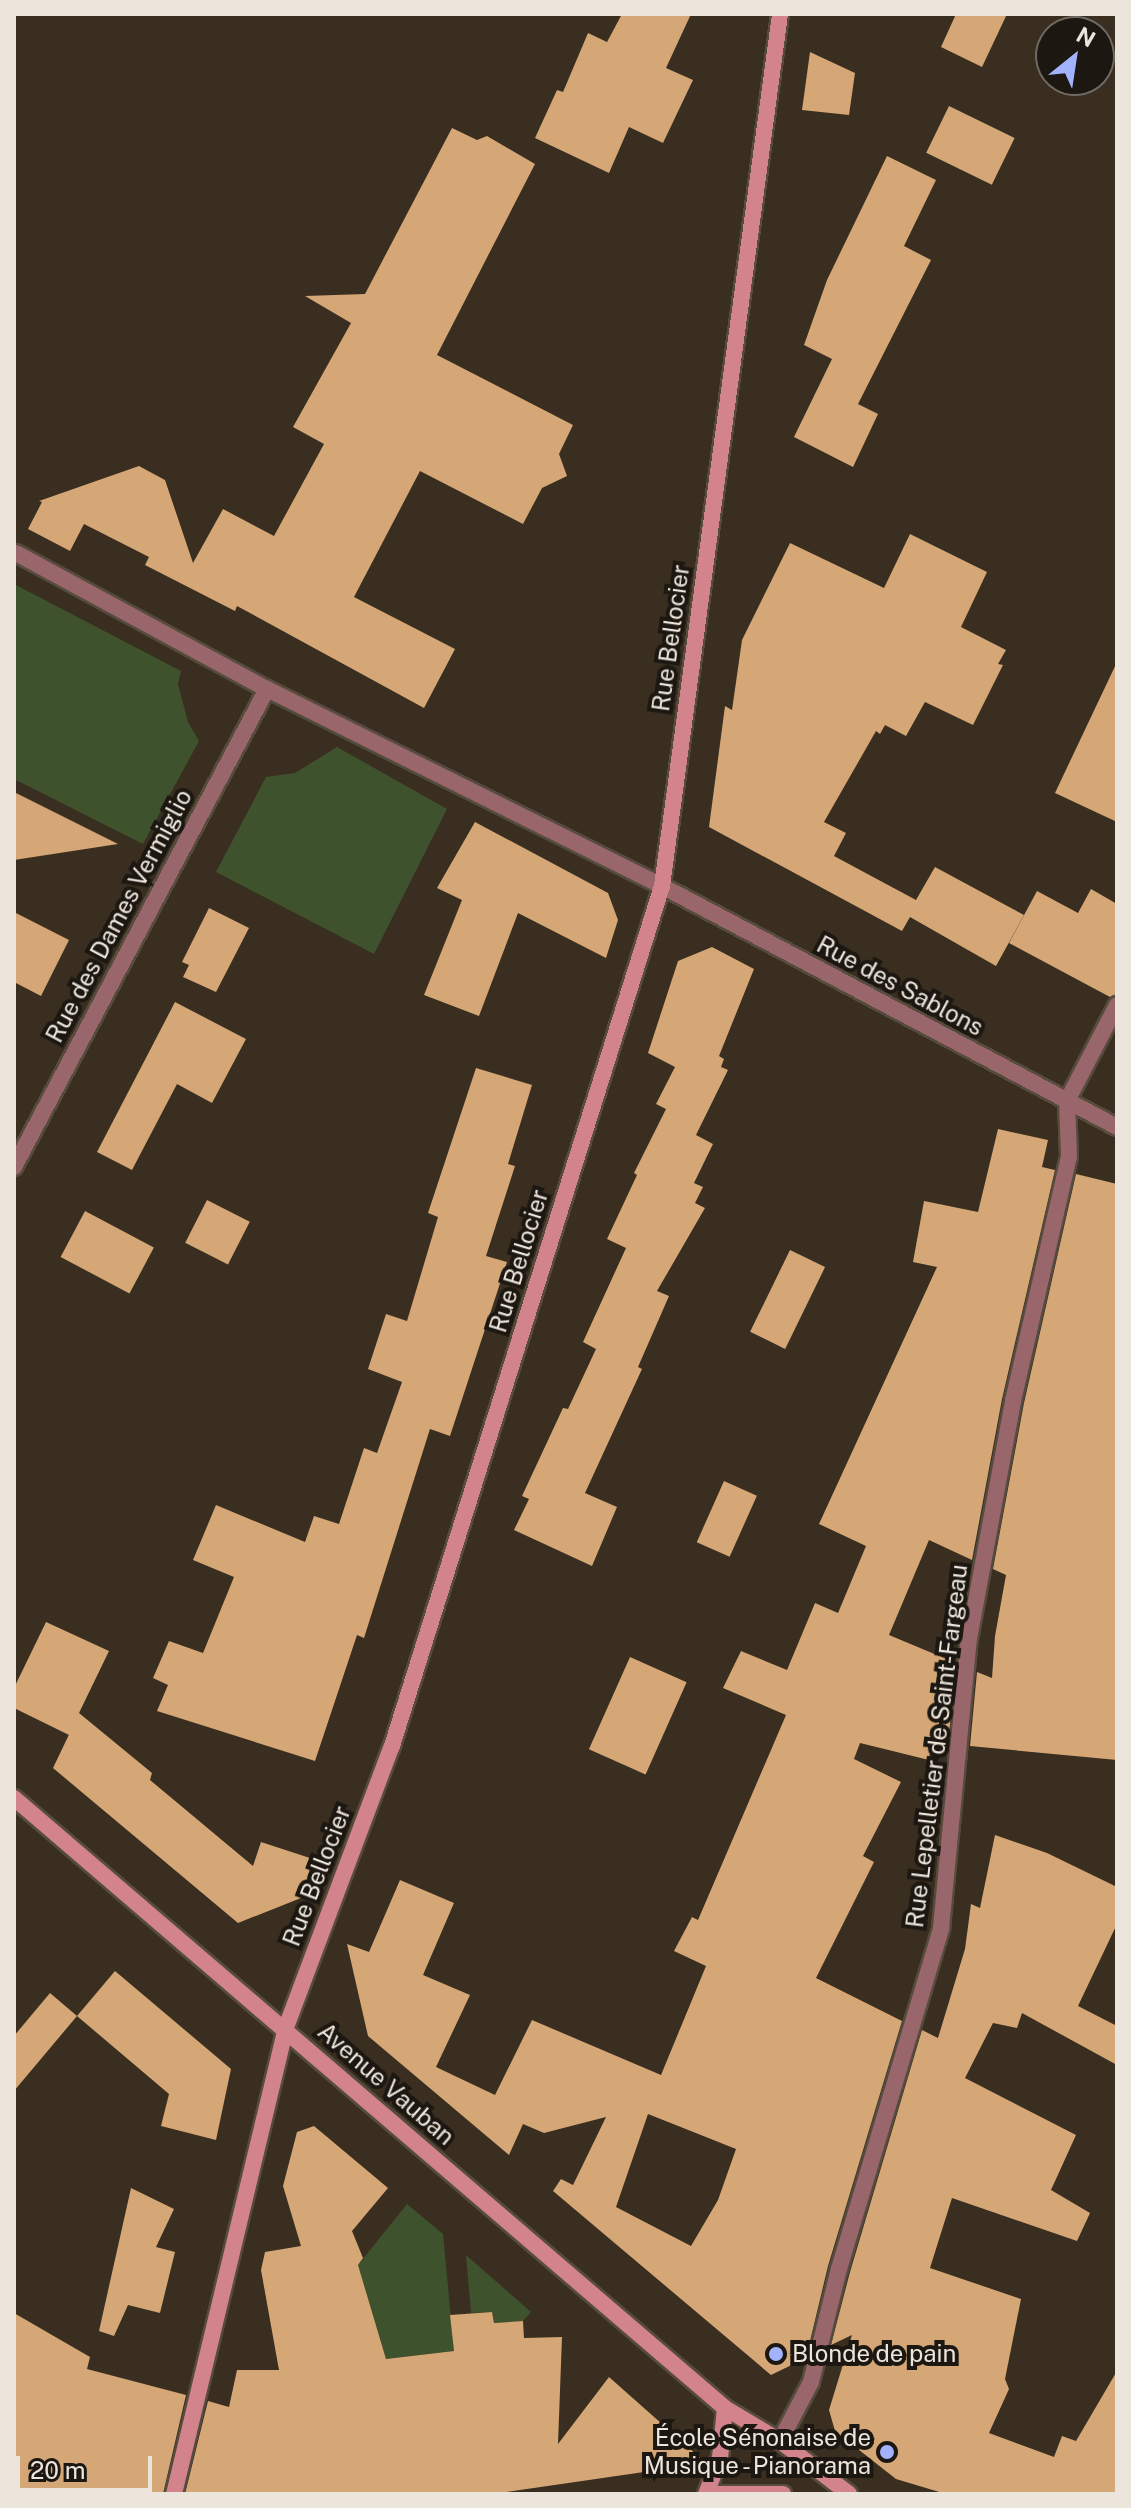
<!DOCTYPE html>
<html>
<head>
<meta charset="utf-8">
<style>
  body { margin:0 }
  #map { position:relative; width:1131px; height:2508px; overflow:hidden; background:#392e1f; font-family:"Public Sans",sans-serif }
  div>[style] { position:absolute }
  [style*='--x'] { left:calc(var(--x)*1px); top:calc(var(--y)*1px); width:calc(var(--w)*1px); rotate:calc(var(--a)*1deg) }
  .green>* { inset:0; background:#3f522e }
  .building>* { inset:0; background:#d5a776; transform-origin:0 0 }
  .roads { filter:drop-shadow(2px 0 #564b3d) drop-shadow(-2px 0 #564b3d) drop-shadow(0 2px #564b3d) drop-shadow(0 -2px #564b3d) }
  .street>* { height:16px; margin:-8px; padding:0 8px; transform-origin:8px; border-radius:8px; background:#98666b }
  .secondary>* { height:16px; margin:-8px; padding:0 8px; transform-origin:8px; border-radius:8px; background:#d2838c }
  .dots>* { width:22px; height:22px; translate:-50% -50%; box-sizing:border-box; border:4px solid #1c1711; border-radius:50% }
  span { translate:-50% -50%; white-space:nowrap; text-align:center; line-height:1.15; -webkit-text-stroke:8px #1c1711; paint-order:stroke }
  .street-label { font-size:24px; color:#ece5dc }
  .poi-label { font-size:24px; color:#ece5dc }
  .left { translate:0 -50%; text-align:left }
  .right { translate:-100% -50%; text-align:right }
  .frame { position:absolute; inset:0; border:16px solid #ece5dc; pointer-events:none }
  .north { position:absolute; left:1035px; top:16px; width:80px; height:80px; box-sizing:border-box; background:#1c1711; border:2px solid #6f6962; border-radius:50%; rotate:30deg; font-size:22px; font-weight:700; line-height:32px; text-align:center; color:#ece5dc }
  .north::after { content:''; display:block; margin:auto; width:28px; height:36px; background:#a3b2fd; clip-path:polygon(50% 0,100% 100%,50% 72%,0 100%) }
  .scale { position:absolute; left:16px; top:2456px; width:136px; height:36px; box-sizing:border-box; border:4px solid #ece5dc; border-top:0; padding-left:10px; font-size:24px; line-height:28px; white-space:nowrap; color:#ece5dc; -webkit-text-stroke:6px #1c1711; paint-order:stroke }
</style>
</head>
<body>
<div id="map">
  <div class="green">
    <i style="clip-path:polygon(14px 584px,181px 671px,178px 684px,188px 722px,199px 741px,143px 844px,14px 779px)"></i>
    <i style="clip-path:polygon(337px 747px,447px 809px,374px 954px,216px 872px,266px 777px,295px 773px)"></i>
    <i style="clip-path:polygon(407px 2204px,443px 2234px,454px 2351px,386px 2359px,358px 2265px)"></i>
    <i style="clip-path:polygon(466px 2255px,531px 2312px,523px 2321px,494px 2323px,492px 2312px,471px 2313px)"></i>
  </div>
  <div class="building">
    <i style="clip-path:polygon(622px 14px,691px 14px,666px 68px,693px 80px,663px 143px,629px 127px,609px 173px,535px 138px,557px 90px,563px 92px,588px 33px,607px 42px)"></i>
    <i style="clip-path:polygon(956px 14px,1007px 14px,982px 67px,941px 47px)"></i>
    <i style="clip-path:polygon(810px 52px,855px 73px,849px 115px,802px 110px)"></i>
    <i style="left:949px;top:106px;width:73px;height:52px;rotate:26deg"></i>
    <i style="clip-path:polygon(452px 128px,477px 140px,487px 136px,535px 164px,437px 355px,573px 425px,559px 454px,567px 476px,542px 488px,523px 524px,420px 471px,354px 597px,455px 649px,424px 708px,237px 606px,235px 611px,145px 565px,149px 557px,84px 524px,70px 551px,28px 529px,42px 502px,39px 501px,139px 466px,165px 480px,193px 563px,223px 509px,274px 536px,324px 444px,293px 427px,351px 323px,305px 296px,365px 294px)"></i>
    <i style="clip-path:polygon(887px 156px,936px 180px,904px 246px,931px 260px,858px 404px,878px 414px,853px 467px,794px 437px,832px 359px,804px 345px,827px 280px)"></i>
    <i style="clip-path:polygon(910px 534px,987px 572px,961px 627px,1006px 650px,998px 664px,1003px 665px,973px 725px,925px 702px,906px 736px,885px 725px,880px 734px,876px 731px,824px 822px,846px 833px,834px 856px,916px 900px,935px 867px,1024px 915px,996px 966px,910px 917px,902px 931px,709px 827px,725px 706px,732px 710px,742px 640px,790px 543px,884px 588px)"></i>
    <i style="clip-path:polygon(1117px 662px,1117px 822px,1055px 793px)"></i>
    <i style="clip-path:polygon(14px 792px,118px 844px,14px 860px)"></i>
    <i style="clip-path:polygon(475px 822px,608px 893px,618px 920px,606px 958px,518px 913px,479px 1016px,424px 995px,462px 900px,437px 888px)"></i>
    <i style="clip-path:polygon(1091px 889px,1117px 904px,1117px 994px,1110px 997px,1009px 943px,1037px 891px,1078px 913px)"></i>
    <i style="clip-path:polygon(209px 908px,249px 928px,216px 992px,183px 977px,189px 965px,182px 962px)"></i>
    <i style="clip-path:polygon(14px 912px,69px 940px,41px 996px,14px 982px)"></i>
    <i style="clip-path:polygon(712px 947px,754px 969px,719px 1056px,724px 1059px,721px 1067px,728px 1070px,696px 1135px,713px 1144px,694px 1183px,703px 1187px,695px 1203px,705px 1208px,657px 1291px,669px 1296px,638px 1367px,642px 1369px,585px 1493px,617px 1507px,592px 1566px,514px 1530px,529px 1499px,522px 1496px,563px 1408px,568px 1409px,596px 1349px,583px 1342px,626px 1248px,607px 1239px,637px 1175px,634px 1173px,666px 1109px,656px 1104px,675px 1067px,648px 1053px,678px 961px)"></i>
    <i style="clip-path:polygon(175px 1002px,246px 1039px,212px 1103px,177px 1084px,132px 1170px,97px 1152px)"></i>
    <i style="clip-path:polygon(476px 1068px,532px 1085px,508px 1164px,515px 1166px,486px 1256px,507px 1262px,450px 1436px,430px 1429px,364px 1638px,357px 1635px,315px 1761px,157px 1711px,168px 1685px,153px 1678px,169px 1641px,203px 1653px,234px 1577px,193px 1560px,216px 1505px,305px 1542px,314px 1516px,339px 1524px,364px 1448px,377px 1453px,402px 1382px,368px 1369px,386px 1314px,407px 1321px,438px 1217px,428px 1213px)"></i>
    <i style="clip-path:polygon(evenodd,998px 1129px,1048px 1140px,1042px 1167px,1055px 1170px,1002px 1399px,972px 1560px,929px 1540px,889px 1635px,956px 1663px,948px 1744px,931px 1743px,929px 1760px,860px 1743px,854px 1759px,901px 1782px,863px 1856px,874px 1862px,816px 1978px,902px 2021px,828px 2266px,806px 2358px,771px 2375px,553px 2191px,561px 2179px,573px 2185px,606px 2117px,544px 2133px,523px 2124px,509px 2155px,368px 2036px,347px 1944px,369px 1952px,400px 1880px,454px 1903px,423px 1975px,470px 1995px,436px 2067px,495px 2095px,532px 2020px,661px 2075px,706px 1966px,674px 1951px,692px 1917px,698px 1920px,786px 1715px,723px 1688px,741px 1651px,787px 1670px,815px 1603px,838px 1613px,866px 1546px,819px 1524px,937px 1267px,913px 1262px,924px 1201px,978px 1212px,998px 1129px,648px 2114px,736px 2149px,718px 2200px,691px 2246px,616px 2207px,648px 2114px)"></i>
    <i style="clip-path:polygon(1076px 1174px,1117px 1184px,1117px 1760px,970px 1746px,977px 1672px,992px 1678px,995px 1636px,1006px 1575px,993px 1569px,1024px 1403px)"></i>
    <i style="left:207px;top:1200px;width:48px;height:48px;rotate:27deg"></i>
    <i style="left:85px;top:1211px;width:78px;height:52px;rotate:28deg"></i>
    <i style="left:790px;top:1250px;width:39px;height:91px;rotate:26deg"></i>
    <i style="left:724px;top:1481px;width:36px;height:67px;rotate:24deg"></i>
    <i style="clip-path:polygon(46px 1622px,109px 1651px,79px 1713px,152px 1773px,150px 1780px,253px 1866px,261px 1842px,313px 1859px,301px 1898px,238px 1923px,53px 1768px,75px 1722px,69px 1735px,14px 1708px,14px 1688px)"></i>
    <i style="left:630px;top:1657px;width:62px;height:101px;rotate:24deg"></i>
    <i style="clip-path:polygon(995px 1835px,1047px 1853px,1117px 1887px,1117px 1924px,1078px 2006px,1117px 2026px,1117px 2065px,1022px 2013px,1017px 2028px,993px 2023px,965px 2078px,1076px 2135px,1051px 2190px,1090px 2213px,1077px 2241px,952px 2198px,930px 2268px,1021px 2299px,1005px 2379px,1009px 2389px,989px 2433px,1054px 2457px,1062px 2436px,1076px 2441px,1117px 2371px,1117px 2494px,946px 2494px,896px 2479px,835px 2431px,829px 2410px,852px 2335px,831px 2345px,850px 2272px,922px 2030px,938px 2038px,965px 1949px,971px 1904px,980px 1908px)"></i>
    <i style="clip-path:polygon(115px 1971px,231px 2069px,216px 2140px,161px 2126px,169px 2094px,77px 2016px)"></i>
    <i style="clip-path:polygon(50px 1993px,77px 2016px,14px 2091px,14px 2036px)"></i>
    <i style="clip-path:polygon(314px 2126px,388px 2188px,352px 2231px,363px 2258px,358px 2265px,386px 2359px,454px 2351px,450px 2315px,492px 2312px,494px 2323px,523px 2321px,524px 2338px,562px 2337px,558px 2444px,609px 2377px,706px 2463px,492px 2494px,185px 2494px,208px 2401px,229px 2407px,237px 2370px,279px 2370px,261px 2270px,265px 2252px,301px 2246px,283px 2186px,297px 2132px)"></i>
    <i style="clip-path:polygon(131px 2188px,174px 2209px,156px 2247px,175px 2252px,160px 2313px,128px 2305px,114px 2336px,99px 2331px)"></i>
    <i style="clip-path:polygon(14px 2313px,90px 2357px,87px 2369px,186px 2395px,163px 2494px,14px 2494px)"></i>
  </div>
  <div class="roads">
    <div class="street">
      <i style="--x:16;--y:553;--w:285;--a:28.5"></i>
      <i style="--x:267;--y:689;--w:441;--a:26.5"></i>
      <i style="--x:662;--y:886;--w:515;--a:27.91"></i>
      <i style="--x:14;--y:1167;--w:541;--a:-62.11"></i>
      <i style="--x:780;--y:2441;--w:67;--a:-62.3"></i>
      <i style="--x:811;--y:2382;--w:116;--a:-76.1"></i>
      <i style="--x:839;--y:2269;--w:356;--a:-73.3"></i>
      <i style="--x:941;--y:1928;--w:290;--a:-84.5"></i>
      <i style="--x:969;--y:1639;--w:242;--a:-79.5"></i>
      <i style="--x:1013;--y:1401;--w:251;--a:-77.1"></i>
      <i style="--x:1069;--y:1156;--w:55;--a:-92.1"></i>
      <i style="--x:1067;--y:1101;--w:108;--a:-62.5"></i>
    </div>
    <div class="secondary">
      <i style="--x:14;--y:1798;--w:937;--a:40.63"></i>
      <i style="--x:725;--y:2408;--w:64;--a:31"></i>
      <i style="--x:780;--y:2441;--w:87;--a:37.5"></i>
      <i style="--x:174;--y:2494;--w:477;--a:-76.5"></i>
      <i style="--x:285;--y:2030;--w:303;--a:-69.4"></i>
      <i style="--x:392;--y:1746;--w:901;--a:-72.57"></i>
      <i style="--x:662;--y:886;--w:880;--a:-82.29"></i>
      <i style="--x:706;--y:2494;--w:39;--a:-69"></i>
      <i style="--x:720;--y:2458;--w:50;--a:-84.3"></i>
      <i style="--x:716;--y:2494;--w:67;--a:0"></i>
    </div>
  </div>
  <div class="dots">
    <i style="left:776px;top:2354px;background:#a3b2fd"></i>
    <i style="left:887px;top:2452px;background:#a3b2fd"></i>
  </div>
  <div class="street-label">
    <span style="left:671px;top:638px;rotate:-82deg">Rue Bellocier</span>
    <span style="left:119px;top:916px;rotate:-62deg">Rue des Dames Vermiglio</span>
    <span style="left:900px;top:986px;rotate:28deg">Rue des Sablons</span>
    <span style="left:519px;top:1261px;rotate:-73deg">Rue Bellocier</span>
    <span style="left:937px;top:1746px;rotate:-83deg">Rue Lepelletier de Saint-Fargeau</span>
    <span style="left:317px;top:1876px;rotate:-69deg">Rue Bellocier</span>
    <span style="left:386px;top:2084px;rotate:41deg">Avenue Vauban</span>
  </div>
  <div class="poi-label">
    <span class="left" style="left:792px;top:2354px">Blonde de pain</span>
    <span class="right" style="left:871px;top:2452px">École Sénonaise de<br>Musique - Pianorama</span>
  </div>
  <div class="frame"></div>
  <div class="north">N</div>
  <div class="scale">20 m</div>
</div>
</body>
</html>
